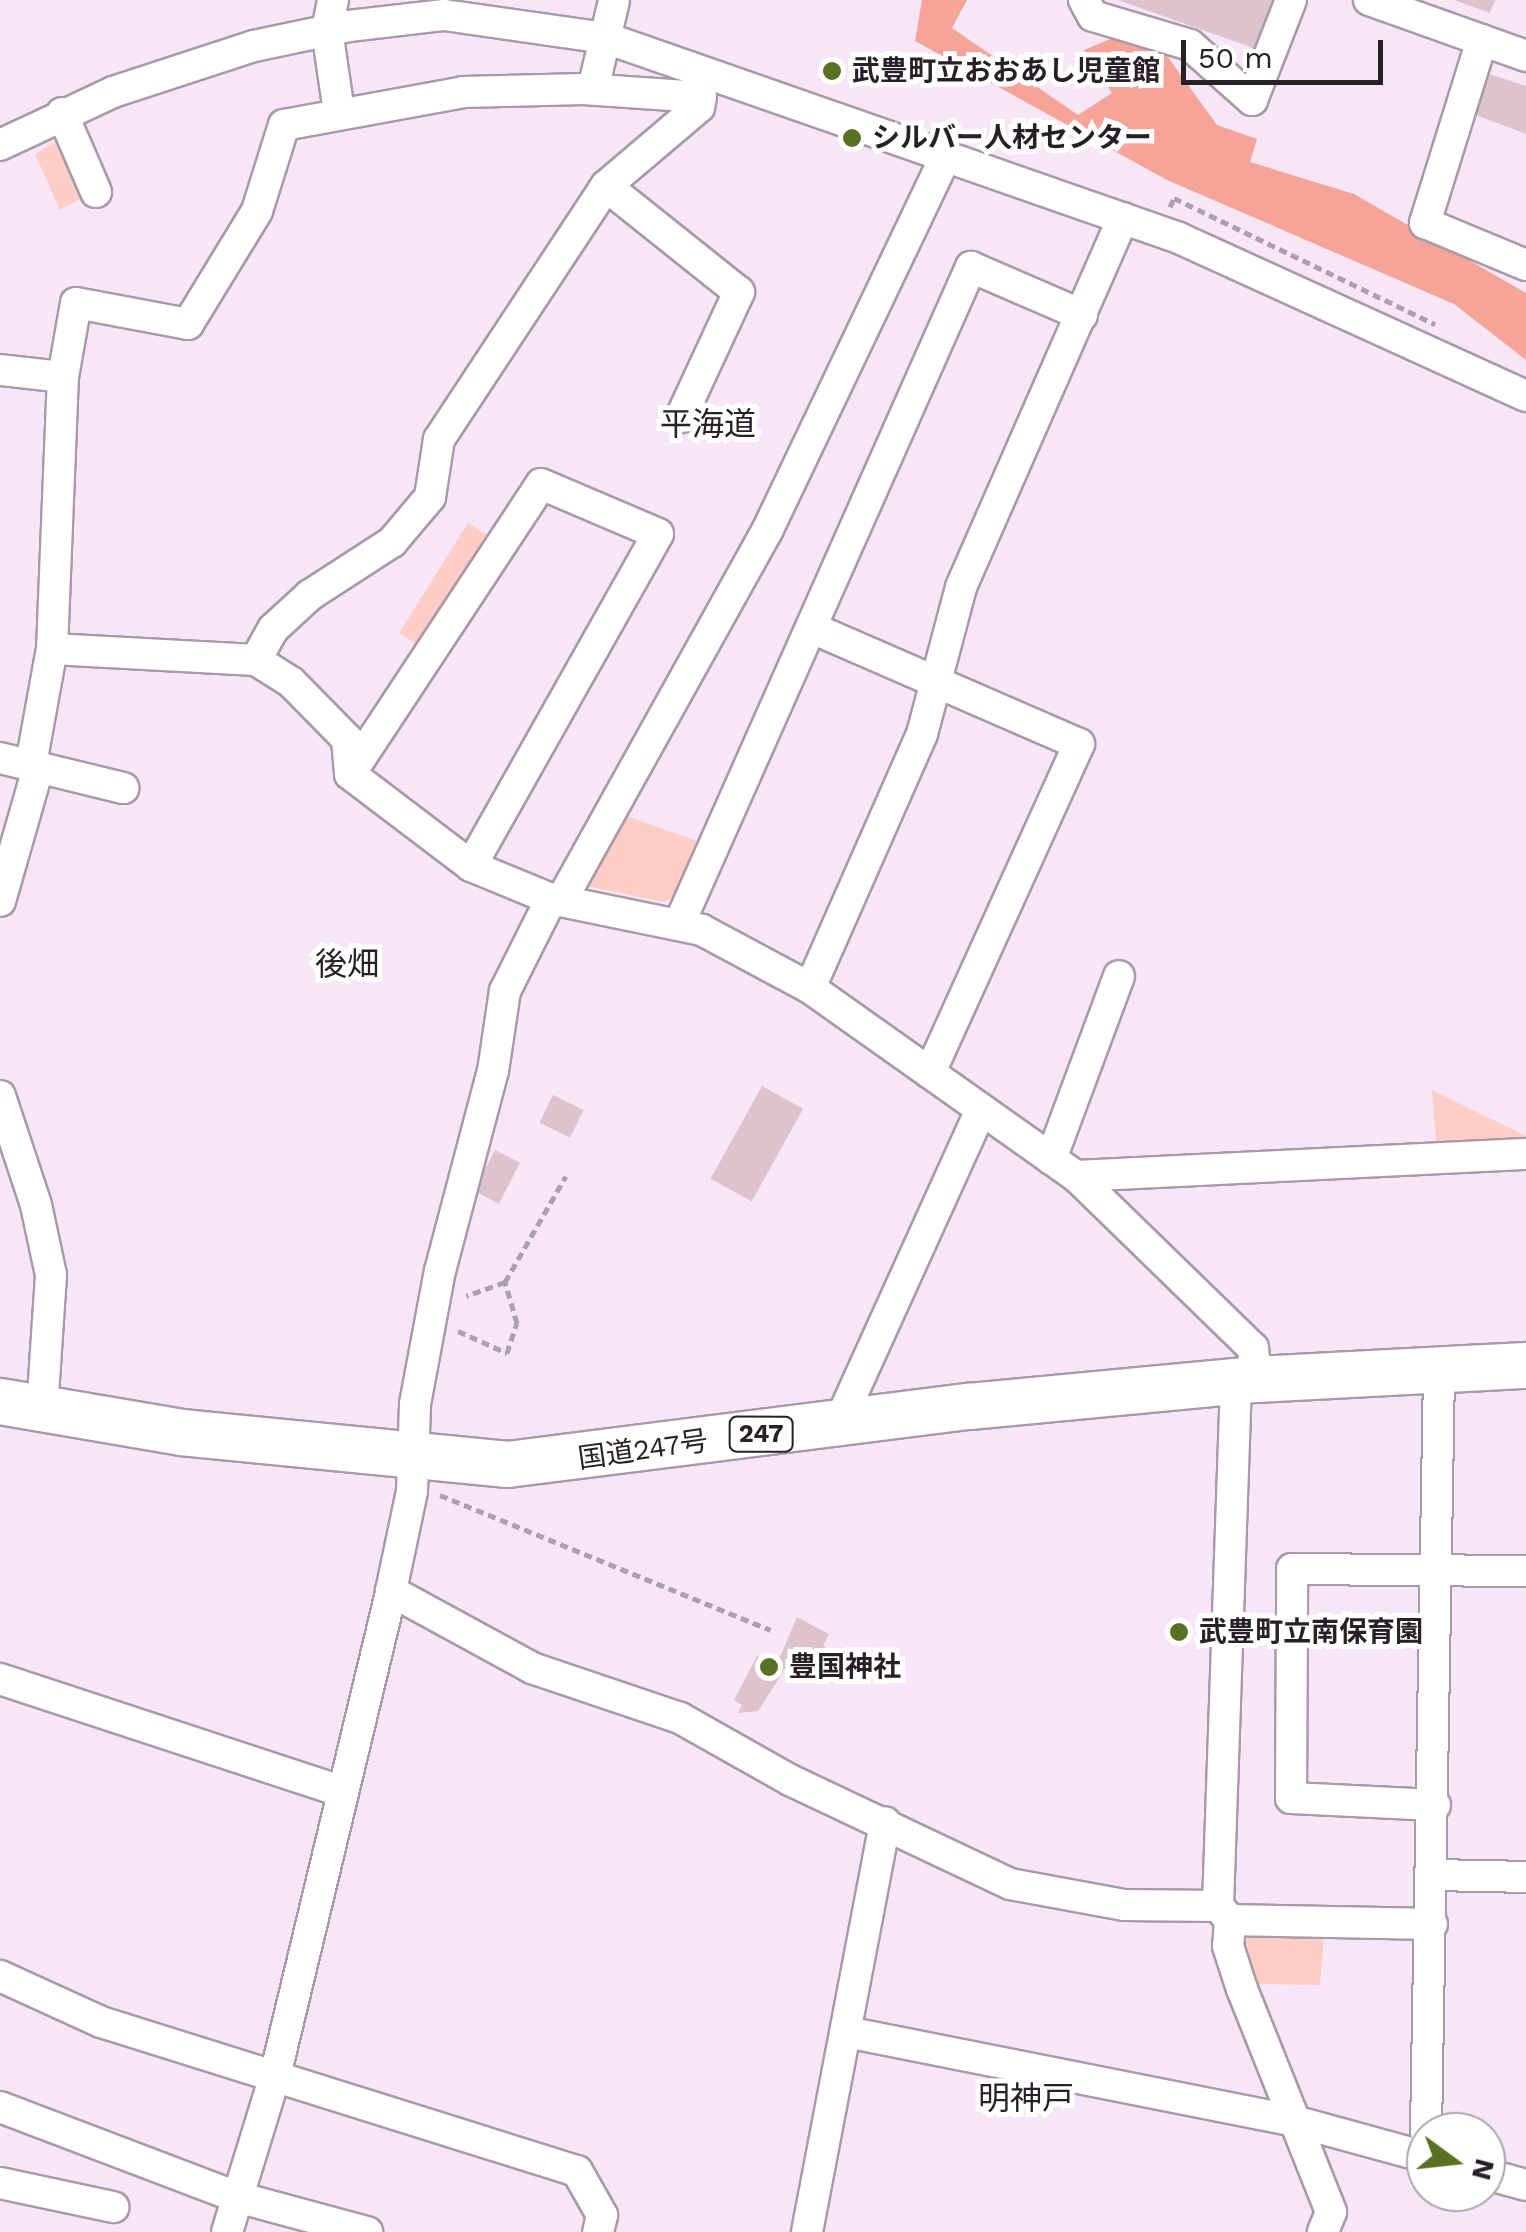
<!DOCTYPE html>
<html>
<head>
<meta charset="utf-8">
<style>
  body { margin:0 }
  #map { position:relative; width:1526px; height:2232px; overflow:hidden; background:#f7e6f7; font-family:"Work Sans","Noto Sans JP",sans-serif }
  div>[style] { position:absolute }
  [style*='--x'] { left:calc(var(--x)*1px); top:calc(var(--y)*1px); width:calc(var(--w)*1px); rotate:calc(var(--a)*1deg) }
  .green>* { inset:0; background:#fecec6; transform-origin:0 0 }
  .forest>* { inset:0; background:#f6a497 }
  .building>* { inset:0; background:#ddc4cc; transform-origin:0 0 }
  .path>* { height:5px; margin-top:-2.5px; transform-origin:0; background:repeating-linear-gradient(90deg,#ada0ad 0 8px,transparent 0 13px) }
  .roads { filter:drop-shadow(2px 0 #a999a9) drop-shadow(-2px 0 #a999a9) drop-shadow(0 2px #a999a9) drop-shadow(0 -2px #a999a9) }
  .minor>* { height:30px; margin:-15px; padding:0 15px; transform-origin:15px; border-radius:15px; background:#fff }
  .highway>* { height:45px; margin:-22.5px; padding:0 22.5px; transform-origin:22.5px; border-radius:22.5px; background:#fff }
  .dots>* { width:28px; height:28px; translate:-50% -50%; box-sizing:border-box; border:5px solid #fff; border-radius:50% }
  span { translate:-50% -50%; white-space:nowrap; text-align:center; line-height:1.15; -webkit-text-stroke:10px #fff; paint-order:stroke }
  .shield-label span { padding:2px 8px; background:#fff; border:2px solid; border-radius:8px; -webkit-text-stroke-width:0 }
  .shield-label { font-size:25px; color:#272127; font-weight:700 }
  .poi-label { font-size:28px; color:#272127; font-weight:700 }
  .left { translate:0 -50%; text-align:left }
  .street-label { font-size:28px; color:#272127 }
  .quarter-label { font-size:32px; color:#272127 }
  .north { position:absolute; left:1406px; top:2112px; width:100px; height:100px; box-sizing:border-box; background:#fff; border:2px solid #a9a6a9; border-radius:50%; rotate:105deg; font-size:28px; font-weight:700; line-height:40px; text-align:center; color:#272127 }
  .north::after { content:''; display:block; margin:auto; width:35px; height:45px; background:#597123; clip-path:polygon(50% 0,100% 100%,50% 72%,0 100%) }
  .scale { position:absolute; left:1181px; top:40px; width:202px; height:45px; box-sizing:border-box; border:5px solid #272127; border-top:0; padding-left:12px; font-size:30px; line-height:35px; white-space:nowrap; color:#272127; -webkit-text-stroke:8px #fff; paint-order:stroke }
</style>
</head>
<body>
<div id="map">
  <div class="green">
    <i style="clip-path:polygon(53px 143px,67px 145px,88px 195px,60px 210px,35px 154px)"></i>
    <i style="left:468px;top:523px;width:26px;height:130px;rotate:32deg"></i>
    <i style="clip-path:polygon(621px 814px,700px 842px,677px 896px,664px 902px,582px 885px)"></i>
    <i style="clip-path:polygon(1432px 1090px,1526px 1136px,1526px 1139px,1436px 1143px)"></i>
    <i style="clip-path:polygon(1324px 1934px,1320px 1985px,1256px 1984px,1243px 1948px,1248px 1936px)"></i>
  </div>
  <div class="forest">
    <i style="clip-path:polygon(922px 0,967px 0,952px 28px,1078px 115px,1112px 93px,1084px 50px,1127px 32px,1165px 53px,1217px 125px,1257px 139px,1250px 162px,1354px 194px,1526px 293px,1526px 360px,1454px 304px,1167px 180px,915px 41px)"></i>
  </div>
  <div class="building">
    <i style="clip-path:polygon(1118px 0,1272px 0,1256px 49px)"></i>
    <i style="clip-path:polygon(1454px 0,1495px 0,1490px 13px)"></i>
    <i style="clip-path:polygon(1486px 73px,1526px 86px,1526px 134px,1473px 114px)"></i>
    <i style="left:762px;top:1086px;width:47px;height:106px;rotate:29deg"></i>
    <i style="left:553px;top:1095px;width:34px;height:31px;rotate:26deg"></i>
    <i style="left:495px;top:1150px;width:28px;height:46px;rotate:27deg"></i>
    <i style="clip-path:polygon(797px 1617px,829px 1634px,823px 1646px,848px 1659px,841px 1671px,811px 1656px,805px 1669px,790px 1661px,758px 1711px,738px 1713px,742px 1705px,734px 1700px,757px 1656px,776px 1666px)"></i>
  </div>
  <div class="path">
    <i style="--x:1170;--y:207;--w:10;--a:-66"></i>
    <i style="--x:1174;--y:198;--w:290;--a:25.8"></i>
    <i style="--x:505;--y:1282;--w:122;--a:-60.1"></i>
    <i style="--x:458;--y:1331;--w:54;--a:24.2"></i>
    <i style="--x:507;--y:1353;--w:32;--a:-72"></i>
    <i style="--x:517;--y:1323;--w:43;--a:-106.3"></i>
    <i style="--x:505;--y:1282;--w:41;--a:160.3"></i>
    <i style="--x:440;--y:1495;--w:357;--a:22.2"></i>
  </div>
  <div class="roads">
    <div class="minor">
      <i style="--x:333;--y:0;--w:31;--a:101"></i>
      <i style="--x:327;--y:30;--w:83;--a:81.7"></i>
      <i style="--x:1084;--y:0;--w:18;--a:61"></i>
      <i style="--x:1093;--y:16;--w:101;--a:16.6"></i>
      <i style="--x:1190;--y:45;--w:83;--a:41.6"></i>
      <i style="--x:1252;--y:100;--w:107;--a:-68.7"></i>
      <i style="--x:1369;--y:0;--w:167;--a:19.6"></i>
      <i style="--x:1482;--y:40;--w:192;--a:107.3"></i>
      <i style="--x:1425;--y:223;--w:109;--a:22.6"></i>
      <i style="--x:593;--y:89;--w:90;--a:-76.6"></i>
      <i style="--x:62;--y:113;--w:86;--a:66.7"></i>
      <i style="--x:0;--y:145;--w:125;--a:-25.1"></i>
      <i style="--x:113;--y:92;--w:148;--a:-18.1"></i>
      <i style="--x:254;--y:46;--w:97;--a:-11.9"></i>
      <i style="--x:349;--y:26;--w:96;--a:-6.6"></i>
      <i style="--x:444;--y:15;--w:164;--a:8.1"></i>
      <i style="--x:606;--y:38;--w:607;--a:19.24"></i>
      <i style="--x:1179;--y:238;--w:381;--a:24.5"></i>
      <i style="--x:606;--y:186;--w:170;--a:38.6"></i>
      <i style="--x:739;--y:292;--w:138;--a:114.9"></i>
      <i style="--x:0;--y:370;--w:63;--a:6.3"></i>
      <i style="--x:812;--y:628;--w:291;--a:23.5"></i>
      <i style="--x:1079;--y:744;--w:361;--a:114.4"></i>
      <i style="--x:52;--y:649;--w:204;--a:3.1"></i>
      <i style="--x:256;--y:660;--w:41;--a:32.2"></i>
      <i style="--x:291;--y:682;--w:80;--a:45.5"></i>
      <i style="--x:347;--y:739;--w:35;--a:85"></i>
      <i style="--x:350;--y:774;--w:152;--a:37.2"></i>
      <i style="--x:471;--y:866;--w:87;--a:22.4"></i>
      <i style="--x:551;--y:899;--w:154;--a:11.6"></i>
      <i style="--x:702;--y:930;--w:123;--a:28.2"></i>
      <i style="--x:810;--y:988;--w:326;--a:35.3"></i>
      <i style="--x:1076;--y:1176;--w:247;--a:44.2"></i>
      <i style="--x:1253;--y:1348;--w:31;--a:84"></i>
      <i style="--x:0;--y:758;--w:127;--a:13.7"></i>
      <i style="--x:31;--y:764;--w:117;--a:-79.7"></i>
      <i style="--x:52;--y:649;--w:272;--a:-87.7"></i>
      <i style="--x:63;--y:377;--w:75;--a:-80"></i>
      <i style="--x:76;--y:303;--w:114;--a:10.6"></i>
      <i style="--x:188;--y:324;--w:132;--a:-58.6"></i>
      <i style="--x:257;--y:211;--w:90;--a:-72.6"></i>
      <i style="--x:284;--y:125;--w:182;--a:-10.4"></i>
      <i style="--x:463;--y:92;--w:120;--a:-1.4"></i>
      <i style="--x:583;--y:89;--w:118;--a:3.9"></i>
      <i style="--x:701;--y:97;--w:10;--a:101"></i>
      <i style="--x:699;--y:107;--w:122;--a:139.7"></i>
      <i style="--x:606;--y:186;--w:303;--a:123.4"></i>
      <i style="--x:439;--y:439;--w:59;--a:98.8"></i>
      <i style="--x:430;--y:497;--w:59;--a:130.2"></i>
      <i style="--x:392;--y:542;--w:98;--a:147.1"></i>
      <i style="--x:310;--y:595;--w:50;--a:137.4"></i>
      <i style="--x:273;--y:629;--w:35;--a:119"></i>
      <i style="--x:350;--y:774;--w:347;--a:-56.6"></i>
      <i style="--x:541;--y:484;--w:127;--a:23.1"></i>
      <i style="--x:658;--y:534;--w:381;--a:119.4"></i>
      <i style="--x:0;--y:901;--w:141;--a:-74"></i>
      <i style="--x:561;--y:901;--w:423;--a:-60.9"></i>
      <i style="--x:767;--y:531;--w:416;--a:-64.5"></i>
      <i style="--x:680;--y:922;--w:717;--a:-66.05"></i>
      <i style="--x:971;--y:267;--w:121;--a:23.4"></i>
      <i style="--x:810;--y:988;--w:278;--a:-66.2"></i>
      <i style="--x:922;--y:734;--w:152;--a:-75.1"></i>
      <i style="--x:961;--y:587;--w:403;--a:-66.3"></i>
      <i style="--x:0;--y:1096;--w:115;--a:71.7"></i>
      <i style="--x:36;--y:1205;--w:72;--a:77.9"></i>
      <i style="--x:51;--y:1275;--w:137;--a:93.8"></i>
      <i style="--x:1051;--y:1159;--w:195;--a:-69.6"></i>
      <i style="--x:1076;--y:1176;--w:451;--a:-2.8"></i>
      <i style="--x:1236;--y:1382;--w:524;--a:91.97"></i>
      <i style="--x:1218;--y:1906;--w:18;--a:49"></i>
      <i style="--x:1230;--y:1920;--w:26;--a:94"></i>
      <i style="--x:1228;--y:1946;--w:45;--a:72"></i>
      <i style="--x:1242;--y:1989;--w:240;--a:68.2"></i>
      <i style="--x:1331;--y:2212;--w:22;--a:112"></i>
      <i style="--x:839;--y:1423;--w:344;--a:-65.6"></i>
      <i style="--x:391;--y:1591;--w:161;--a:28.6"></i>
      <i style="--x:532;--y:1668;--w:156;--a:18.7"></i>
      <i style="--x:680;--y:1718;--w:126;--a:29.4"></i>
      <i style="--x:790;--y:1780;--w:243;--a:25.3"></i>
      <i style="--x:1010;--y:1884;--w:116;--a:10.4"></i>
      <i style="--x:1124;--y:1905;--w:94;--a:0.6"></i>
      <i style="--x:0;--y:1679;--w:361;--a:18.2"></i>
      <i style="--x:1435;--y:1805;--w:144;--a:-177.2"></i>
      <i style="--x:1291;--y:1798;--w:229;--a:-89.7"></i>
      <i style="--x:1292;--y:1569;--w:234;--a:0.5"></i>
      <i style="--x:1434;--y:1875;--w:92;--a:1.2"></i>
      <i style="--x:1230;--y:1920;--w:202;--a:1.1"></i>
      <i style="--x:0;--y:1976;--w:111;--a:24.5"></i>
      <i style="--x:101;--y:2022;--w:499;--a:17.4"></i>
      <i style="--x:577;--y:2171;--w:51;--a:60.4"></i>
      <i style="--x:602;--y:2215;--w:17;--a:103"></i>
      <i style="--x:846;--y:2032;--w:457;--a:11.2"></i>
      <i style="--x:1294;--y:2121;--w:137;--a:15.3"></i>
      <i style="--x:0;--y:2107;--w:254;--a:20.8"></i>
      <i style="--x:237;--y:2197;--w:135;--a:15.1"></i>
      <i style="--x:1426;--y:2132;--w:763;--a:-89.02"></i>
      <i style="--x:1486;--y:2174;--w:41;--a:15.4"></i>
      <i style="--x:0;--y:2183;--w:116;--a:12"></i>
      <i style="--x:227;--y:2232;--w:163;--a:-72.9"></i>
      <i style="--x:275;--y:2076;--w:499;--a:-76.5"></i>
      <i style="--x:391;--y:1591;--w:102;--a:-78.1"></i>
      <i style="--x:412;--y:1491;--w:87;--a:-88"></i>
      <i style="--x:415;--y:1404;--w:135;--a:-79.4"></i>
      <i style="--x:440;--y:1271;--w:207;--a:-75.2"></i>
      <i style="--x:493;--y:1071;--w:81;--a:-81.5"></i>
      <i style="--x:505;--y:991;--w:103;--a:-63.4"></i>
      <i style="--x:807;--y:2232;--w:417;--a:-79.2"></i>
    </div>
    <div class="highway">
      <i style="--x:0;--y:1401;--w:184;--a:9.7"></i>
      <i style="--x:181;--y:1432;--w:328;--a:5.6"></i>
      <i style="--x:507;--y:1464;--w:466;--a:-7.2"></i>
      <i style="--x:969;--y:1406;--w:288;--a:-5.4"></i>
      <i style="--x:1256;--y:1379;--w:270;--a:-3"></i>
    </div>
  </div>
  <div class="dots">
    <i style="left:832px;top:71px;background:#597123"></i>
    <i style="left:852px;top:138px;background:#597123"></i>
    <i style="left:1179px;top:1632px;background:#597123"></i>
    <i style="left:769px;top:1667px;background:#597123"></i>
  </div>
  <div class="shield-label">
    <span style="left:761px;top:1434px">247</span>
  </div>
  <div class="poi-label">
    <span class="left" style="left:852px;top:71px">武豊町立おおあし児童館</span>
    <span class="left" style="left:872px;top:138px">シルバー人材センター</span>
    <span class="left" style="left:1199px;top:1632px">武豊町立南保育園</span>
    <span class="left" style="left:789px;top:1667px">豊国神社</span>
  </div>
  <div class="street-label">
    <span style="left:643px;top:1450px;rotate:-8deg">国道247号</span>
  </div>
  <div class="quarter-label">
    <span style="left:708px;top:424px">平海道</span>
    <span style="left:347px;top:964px">後畑</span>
    <span style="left:1026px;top:2098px">明神戸</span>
  </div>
  <div class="north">N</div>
  <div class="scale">50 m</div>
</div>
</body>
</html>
